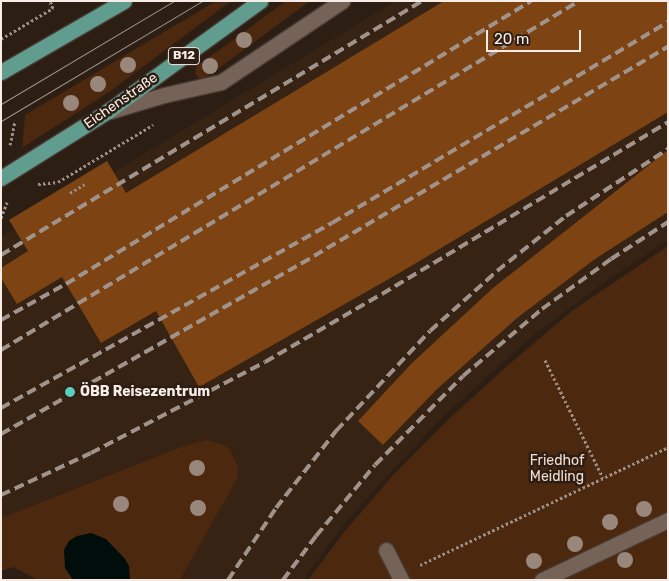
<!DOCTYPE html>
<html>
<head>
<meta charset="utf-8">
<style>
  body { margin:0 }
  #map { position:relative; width:669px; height:581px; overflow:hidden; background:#2d1e14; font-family:Rubik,sans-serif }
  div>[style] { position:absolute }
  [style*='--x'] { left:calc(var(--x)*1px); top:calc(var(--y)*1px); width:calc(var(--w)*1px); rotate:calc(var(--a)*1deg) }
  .built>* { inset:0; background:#372314 }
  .green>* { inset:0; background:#4b280e }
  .water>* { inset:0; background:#000d0b }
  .building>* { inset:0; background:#7d4312 }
  .path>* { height:3px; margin-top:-1.5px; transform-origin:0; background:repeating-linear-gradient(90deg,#9c8f87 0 2.5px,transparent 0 5px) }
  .roads { filter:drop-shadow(1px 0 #473a34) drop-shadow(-1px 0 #473a34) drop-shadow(0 1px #473a34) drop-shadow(0 -1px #473a34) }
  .minor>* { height:15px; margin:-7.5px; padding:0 7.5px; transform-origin:7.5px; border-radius:7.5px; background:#756357 }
  .major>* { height:15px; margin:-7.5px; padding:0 7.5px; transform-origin:7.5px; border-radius:7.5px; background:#619d8e }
  .tram>* { height:1px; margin:-0.5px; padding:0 0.5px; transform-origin:0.5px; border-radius:0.5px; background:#a0938b }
  .rail>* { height:4px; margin-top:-2px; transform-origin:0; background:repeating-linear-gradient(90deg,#a0938b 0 10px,transparent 0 15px) }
  .trees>* { width:16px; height:16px; margin:-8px; border-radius:50%; background:#9a877b }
  .dots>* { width:14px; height:14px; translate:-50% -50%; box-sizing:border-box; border:2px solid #2d1e14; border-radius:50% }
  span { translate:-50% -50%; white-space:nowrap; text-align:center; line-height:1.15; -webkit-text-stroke:5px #2d1e14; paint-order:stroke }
  .shield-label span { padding:1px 4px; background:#2d1e14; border:1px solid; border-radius:4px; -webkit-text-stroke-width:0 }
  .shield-label { font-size:12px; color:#f8ede6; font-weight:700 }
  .street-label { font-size:14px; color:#f8ede6 }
  .poi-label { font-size:14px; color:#f8ede6; font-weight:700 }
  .left { translate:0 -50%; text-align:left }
  .park-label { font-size:14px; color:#f3ddcf }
  .frame { position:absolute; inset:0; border:2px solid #f8ede6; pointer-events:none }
  .scale { position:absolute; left:486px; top:30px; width:95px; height:22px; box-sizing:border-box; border:2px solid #f8ede6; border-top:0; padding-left:6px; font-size:15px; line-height:18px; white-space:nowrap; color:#f8ede6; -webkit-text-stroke:4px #2d1e14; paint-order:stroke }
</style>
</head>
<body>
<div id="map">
  <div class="built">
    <i style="clip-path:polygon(396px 1px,668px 1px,668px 240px,596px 288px,531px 337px,441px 418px,348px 519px,303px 580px,180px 580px,237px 479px,234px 455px,230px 449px,213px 441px,200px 442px,155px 457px,1px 518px,1px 237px,117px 178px,114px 172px)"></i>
  </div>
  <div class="green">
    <i style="clip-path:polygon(216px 1px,231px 1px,112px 90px,22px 148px,25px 115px)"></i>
    <i style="clip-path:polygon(286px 1px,310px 1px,207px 77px,201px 80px,197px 77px,195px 72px,197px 66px)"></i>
    <i style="clip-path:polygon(668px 246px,668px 580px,308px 580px,345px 531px,394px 474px,450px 418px,507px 366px,573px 310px)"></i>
    <i style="clip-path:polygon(207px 440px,224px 445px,230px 449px,238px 467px,237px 479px,180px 580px,38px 580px,13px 567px,1px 571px,1px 518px,181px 447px)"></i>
  </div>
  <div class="water">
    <i style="clip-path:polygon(91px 533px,106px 539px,125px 559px,129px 566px,130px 580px,73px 580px,65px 568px,64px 550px,69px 541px,77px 536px)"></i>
  </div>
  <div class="building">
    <i style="clip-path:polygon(444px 1px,668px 1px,668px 112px,401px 272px,199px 387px,156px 311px,101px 343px,62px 277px,17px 304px,1px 278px,1px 268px,28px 251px,9px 220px,107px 161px,126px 193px)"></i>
    <i style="clip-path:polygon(668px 150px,668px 212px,595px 259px,517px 318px,436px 390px,383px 445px,358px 421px,412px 363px,493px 288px)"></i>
  </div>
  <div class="path">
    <i style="--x:1;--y:39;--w:61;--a:-30.8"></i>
    <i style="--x:53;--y:8;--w:6;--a:-121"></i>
    <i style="--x:50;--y:3;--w:4;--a:-27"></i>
    <i style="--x:10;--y:145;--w:25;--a:-78"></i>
    <i style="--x:38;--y:184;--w:20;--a:-6"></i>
    <i style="--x:58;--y:182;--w:111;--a:-31"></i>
    <i style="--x:70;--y:193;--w:17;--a:-31"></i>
    <i style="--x:1;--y:218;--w:17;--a:-69"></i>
    <i style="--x:545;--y:360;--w:131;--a:63.8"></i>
    <i style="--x:420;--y:565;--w:275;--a:-25.4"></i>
  </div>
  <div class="roads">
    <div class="minor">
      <i style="--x:110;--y:111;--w:56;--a:-16.5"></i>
      <i style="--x:164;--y:95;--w:58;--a:-12.8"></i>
      <i style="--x:221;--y:82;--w:146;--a:-33.8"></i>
      <i style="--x:386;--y:550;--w:34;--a:63"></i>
      <i style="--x:542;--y:580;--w:140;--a:-25.5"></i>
    </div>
    <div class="major">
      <i style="--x:1;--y:72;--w:142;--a:-30"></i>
      <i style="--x:1;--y:178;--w:126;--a:-32.1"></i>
      <i style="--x:108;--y:111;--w:188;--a:-35.9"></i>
    </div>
  </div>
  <div class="tram">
    <i style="--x:1;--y:104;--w:201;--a:-30.8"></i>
    <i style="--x:1;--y:121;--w:234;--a:-30.8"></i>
  </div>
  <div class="rail">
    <i style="--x:1;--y:255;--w:492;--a:-31.1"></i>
    <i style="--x:1;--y:320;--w:74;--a:-29"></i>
    <i style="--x:66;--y:284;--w:544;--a:-31.32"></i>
    <i style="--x:1;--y:350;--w:675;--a:-31.12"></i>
    <i style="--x:1;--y:408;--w:379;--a:-29.2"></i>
    <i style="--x:332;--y:223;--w:392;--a:-30.9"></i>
    <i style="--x:1;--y:434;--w:360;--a:-29.6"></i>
    <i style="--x:314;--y:256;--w:411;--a:-30.6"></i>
    <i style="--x:1;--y:495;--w:99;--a:-25"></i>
    <i style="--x:91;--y:453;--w:196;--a:-27.6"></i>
    <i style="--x:265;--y:362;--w:135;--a:-30.2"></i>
    <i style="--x:382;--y:294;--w:334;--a:-31"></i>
    <i style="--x:228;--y:580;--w:87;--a:-56.3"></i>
    <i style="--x:276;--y:508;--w:98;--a:-52.1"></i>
    <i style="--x:336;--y:431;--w:137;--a:-46.8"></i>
    <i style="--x:430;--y:331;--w:90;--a:-41.8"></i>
    <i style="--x:497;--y:271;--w:88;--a:-38.6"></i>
    <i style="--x:566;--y:216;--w:122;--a:-33.3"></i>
    <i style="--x:283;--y:580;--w:55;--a:-53.1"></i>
    <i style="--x:316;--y:536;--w:92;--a:-50.3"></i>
    <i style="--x:375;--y:465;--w:125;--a:-45.3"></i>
    <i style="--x:463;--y:376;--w:104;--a:-40.3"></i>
    <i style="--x:542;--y:309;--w:85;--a:-35.9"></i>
    <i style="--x:611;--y:259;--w:68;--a:-33"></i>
  </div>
  <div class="trees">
    <i style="left:244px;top:40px"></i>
    <i style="left:128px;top:65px"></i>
    <i style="left:210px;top:66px"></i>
    <i style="left:98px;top:84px"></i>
    <i style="left:71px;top:103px"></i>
    <i style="left:197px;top:468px"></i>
    <i style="left:121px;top:504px"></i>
    <i style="left:198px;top:508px"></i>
    <i style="left:644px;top:509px"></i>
    <i style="left:610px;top:522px"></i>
    <i style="left:575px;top:544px"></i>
    <i style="left:625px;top:560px"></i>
    <i style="left:534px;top:561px"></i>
  </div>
  <div class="dots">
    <i style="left:70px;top:392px;background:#5acebc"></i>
  </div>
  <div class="shield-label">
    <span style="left:184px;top:56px">B12</span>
  </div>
  <div class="street-label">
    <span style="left:121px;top:101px;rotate:-35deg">Eichenstraße</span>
  </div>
  <div class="poi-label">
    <span class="left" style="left:80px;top:392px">ÖBB Reisezentrum</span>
  </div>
  <div class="park-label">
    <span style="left:557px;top:469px">Friedhof<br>Meidling</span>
  </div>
  <div class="frame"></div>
  <div class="scale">20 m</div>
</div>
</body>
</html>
